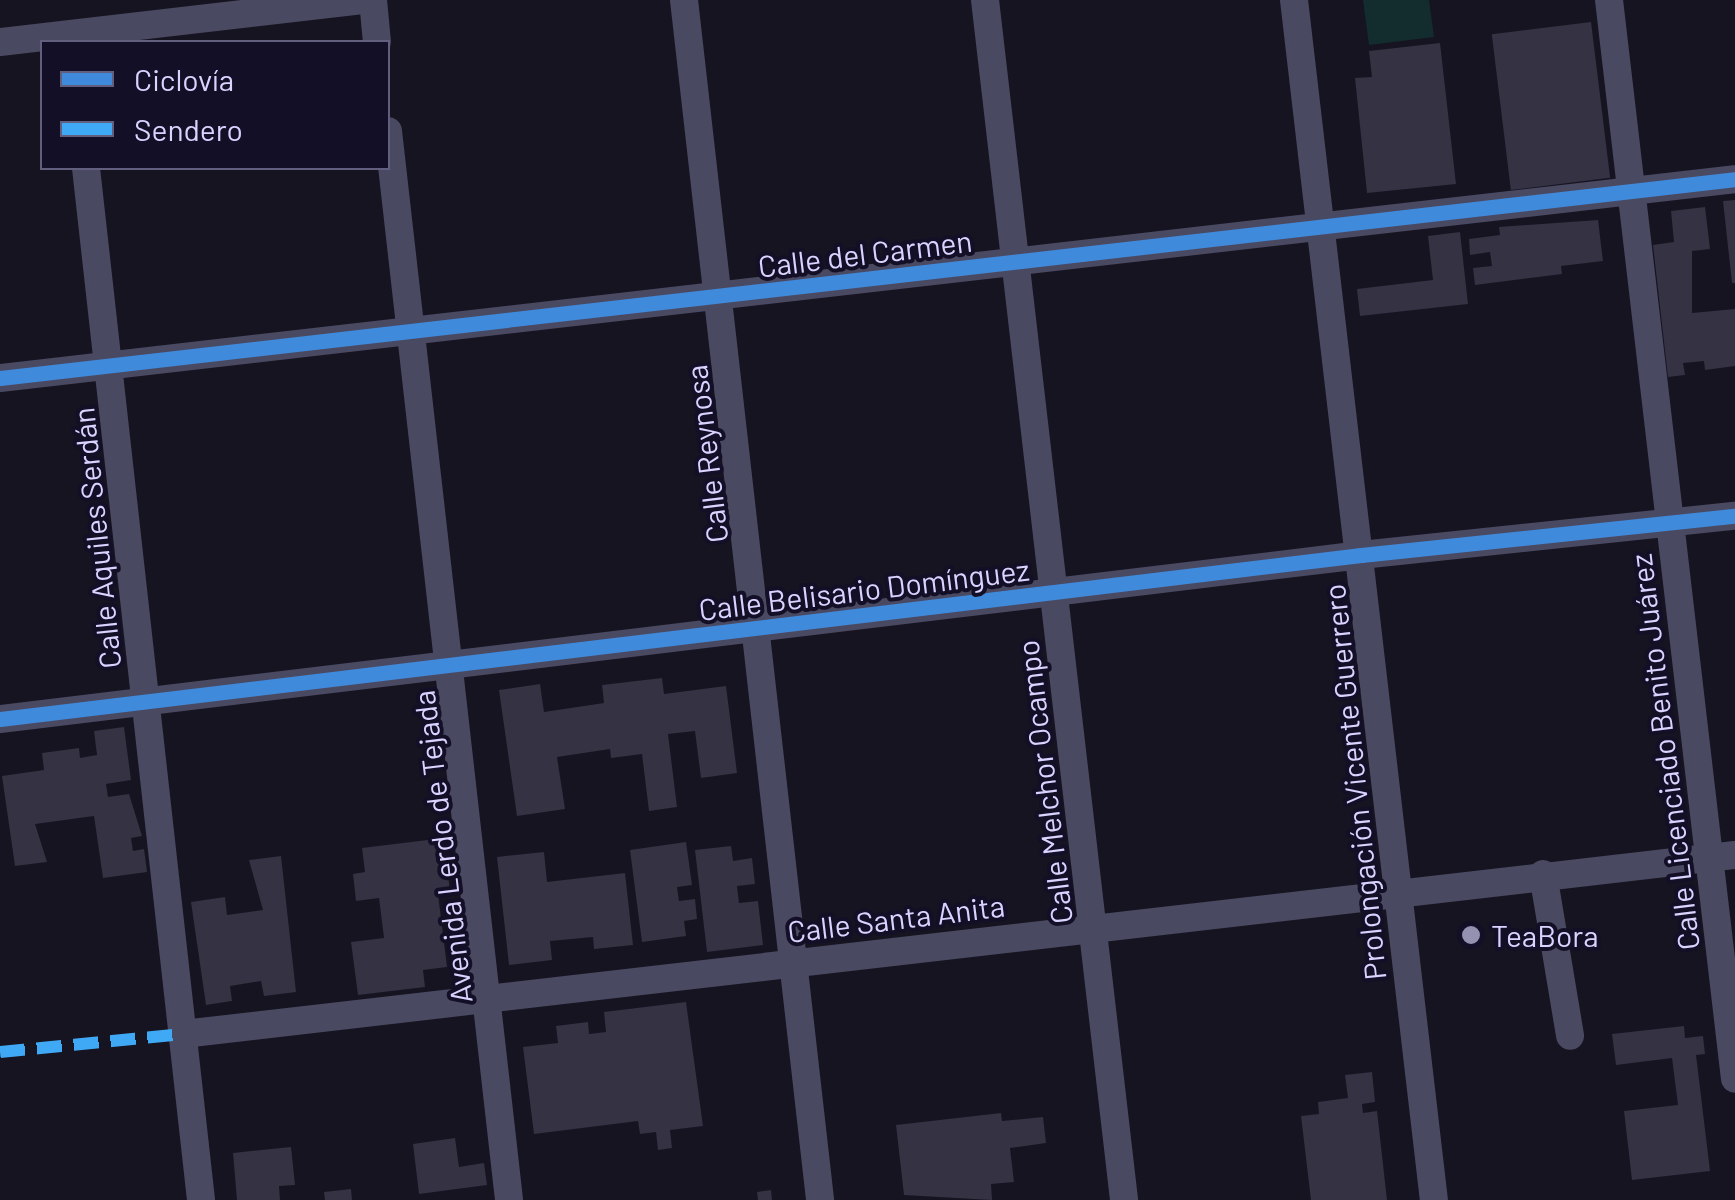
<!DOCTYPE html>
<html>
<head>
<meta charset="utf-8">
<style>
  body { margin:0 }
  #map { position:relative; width:1735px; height:1200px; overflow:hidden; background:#161421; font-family:Barlow,sans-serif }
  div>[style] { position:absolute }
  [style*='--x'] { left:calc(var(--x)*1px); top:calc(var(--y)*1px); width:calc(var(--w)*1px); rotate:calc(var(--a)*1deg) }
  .green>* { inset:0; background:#132c2d }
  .building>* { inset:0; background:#343243; transform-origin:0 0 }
  .minor>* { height:28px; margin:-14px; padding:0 14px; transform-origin:14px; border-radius:14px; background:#4a4962 }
  .quiet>* { height:12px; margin-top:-6px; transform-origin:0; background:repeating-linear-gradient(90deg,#3fa9f5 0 25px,transparent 0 37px) }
  .cycleway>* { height:15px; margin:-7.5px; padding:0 7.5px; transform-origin:7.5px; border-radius:7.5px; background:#408adc }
  .dots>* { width:28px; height:28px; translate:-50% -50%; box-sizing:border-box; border:5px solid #130f26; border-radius:50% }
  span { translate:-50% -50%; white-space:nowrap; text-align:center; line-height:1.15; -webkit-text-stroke:8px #130f26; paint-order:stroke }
  .street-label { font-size:30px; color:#d9d4ff }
  .poi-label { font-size:30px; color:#d9d4ff }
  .left { translate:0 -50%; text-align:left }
  .legend { position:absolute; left:40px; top:40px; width:350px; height:130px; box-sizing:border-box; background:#130f26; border:2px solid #625e7d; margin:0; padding:12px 18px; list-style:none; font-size:30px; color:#d9d4ff }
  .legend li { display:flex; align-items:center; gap:20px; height:50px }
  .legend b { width:50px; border:2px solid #625e7d }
</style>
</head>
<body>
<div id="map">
  <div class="green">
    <i style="clip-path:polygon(1363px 0,1429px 0,1434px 37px,1369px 45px)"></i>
  </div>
  <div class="building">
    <i style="left:1591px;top:22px;width:157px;height:100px;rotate:83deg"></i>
    <i style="clip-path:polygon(1440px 43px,1456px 184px,1367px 193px,1355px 78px,1372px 77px,1369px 51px)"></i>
    <i style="clip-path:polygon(1735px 200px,1735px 283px,1732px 283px,1723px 201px)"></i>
    <i style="clip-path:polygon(1705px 207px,1710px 249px,1692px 251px,1692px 313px,1735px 309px,1735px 366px,1705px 370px,1704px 361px,1683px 363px,1685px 375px,1668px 377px,1653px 245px,1674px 242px,1671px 211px)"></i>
    <i style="clip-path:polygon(1598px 220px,1603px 261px,1561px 266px,1562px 274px,1475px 285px,1473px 268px,1492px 266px,1490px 252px,1470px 255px,1469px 239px,1500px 235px,1499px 227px)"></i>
    <i style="clip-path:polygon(1460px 232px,1468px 304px,1360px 316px,1357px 289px,1433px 280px,1428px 236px)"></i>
    <i style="clip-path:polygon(662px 678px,664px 694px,726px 686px,737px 773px,701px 778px,695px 731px,668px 734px,677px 807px,649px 811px,642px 754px,611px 758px,610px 749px,557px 757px,565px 809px,517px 816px,499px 690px,540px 684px,544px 712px,604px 703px,602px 685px)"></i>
    <i style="clip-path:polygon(124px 727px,131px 780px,106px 784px,108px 797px,129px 794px,142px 836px,131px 838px,133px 851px,144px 849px,147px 872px,103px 878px,94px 816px,35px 824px,47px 862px,15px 866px,2px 776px,44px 770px,42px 753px,79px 748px,80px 758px,97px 755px,94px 731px)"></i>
    <i style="clip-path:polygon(444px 838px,450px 892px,438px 894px,447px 967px,423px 970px,425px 987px,358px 995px,351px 942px,384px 938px,379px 898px,356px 901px,353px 874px,365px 872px,362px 848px)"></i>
    <i style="clip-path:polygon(686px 842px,692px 885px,677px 887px,679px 901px,695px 899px,697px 919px,684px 921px,686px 936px,642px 942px,630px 850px)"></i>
    <i style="clip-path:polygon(731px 846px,733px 861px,752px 858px,755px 884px,737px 886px,739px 903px,758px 901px,763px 945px,707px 952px,695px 850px)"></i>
    <i style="clip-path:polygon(544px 852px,547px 882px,625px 873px,633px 945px,594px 949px,593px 937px,550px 941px,552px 960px,509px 965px,497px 857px)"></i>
    <i style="clip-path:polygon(281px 856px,296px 992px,264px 996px,261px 981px,230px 986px,232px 1001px,206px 1005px,191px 902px,225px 897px,227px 915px,263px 910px,249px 860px)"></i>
    <i style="clip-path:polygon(686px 1002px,703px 1126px,670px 1130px,672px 1148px,658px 1150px,656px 1132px,640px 1134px,638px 1121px,534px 1134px,523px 1047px,558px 1043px,556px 1026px,588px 1022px,589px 1034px,606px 1032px,604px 1012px)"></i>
    <i style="clip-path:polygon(1684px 1026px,1685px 1038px,1703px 1036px,1705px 1054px,1696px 1055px,1710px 1171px,1632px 1180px,1624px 1111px,1678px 1105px,1672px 1058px,1616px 1065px,1612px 1034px)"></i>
    <i style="clip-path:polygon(1372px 1072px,1375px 1102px,1362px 1104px,1363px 1113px,1377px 1111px,1387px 1200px,1311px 1200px,1301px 1116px,1319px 1114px,1318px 1102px,1348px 1098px,1345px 1075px)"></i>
    <i style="clip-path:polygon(1001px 1113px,1002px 1121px,1043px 1117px,1046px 1143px,1010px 1148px,1014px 1182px,991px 1184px,992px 1200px,904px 1195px,896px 1125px)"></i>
    <i style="clip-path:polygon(455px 1138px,459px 1167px,484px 1163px,487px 1185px,419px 1194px,413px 1144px)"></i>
    <i style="clip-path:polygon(291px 1147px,295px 1185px,279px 1186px,280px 1200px,237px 1200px,233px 1153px)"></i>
    <i style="clip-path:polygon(351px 1189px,352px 1200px,325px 1200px,324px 1192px)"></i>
    <i style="clip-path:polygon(771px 1190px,772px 1200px,758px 1200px,757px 1192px)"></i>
  </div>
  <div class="minor">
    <i style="--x:373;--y:0;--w:42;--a:84.6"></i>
    <i style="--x:684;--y:0;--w:1208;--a:83.53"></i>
    <i style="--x:985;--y:0;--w:1208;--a:83.39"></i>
    <i style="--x:1294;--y:0;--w:1208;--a:83.35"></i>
    <i style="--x:1609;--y:0;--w:1086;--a:83.34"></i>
    <i style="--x:0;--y:42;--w:363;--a:-6.6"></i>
    <i style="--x:388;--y:131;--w:1076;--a:83.54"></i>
    <i style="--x:86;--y:168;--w:1038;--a:83.64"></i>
    <i style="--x:0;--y:378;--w:1746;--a:-6.54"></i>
    <i style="--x:0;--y:719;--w:1371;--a:-6.87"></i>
    <i style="--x:1361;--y:555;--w:376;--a:-6"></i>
    <i style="--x:1543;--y:874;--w:164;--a:80.5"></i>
    <i style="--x:183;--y:1034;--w:1562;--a:-6.58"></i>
  </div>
  <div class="quiet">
    <i style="--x:0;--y:1052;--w:184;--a:-5.6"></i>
  </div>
  <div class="cycleway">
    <i style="--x:0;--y:378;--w:1746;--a:-6.54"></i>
    <i style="--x:0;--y:719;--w:1371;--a:-6.87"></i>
    <i style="--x:1361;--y:555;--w:376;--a:-6"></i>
  </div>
  <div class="dots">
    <i style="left:1471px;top:935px;background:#9591b1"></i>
  </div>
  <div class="street-label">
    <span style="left:865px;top:253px;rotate:-7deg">Calle del Carmen</span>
    <span style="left:706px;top:454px;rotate:-97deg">Calle Reynosa</span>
    <span style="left:96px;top:538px;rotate:-96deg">Calle Aquiles Serdán</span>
    <span style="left:864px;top:589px;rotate:-7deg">Calle Belisario Domínguez</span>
    <span style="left:1664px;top:752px;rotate:-97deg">Calle Licenciado Benito Juárez</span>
    <span style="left:1044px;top:782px;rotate:-97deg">Calle Melchor Ocampo</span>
    <span style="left:1354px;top:782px;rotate:-96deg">Prolongación Vicente Guerrero</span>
    <span style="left:442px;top:847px;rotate:-97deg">Avenida Lerdo de Tejada</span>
    <span style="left:896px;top:918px;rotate:-7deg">Calle Santa Anita</span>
  </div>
  <div class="poi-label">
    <span class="left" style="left:1491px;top:935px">TeaBora</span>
  </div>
  <ul class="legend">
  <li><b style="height:12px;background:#408adc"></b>Ciclovía</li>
  <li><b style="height:12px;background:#3fa9f5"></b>Sendero</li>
  </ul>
</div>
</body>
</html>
